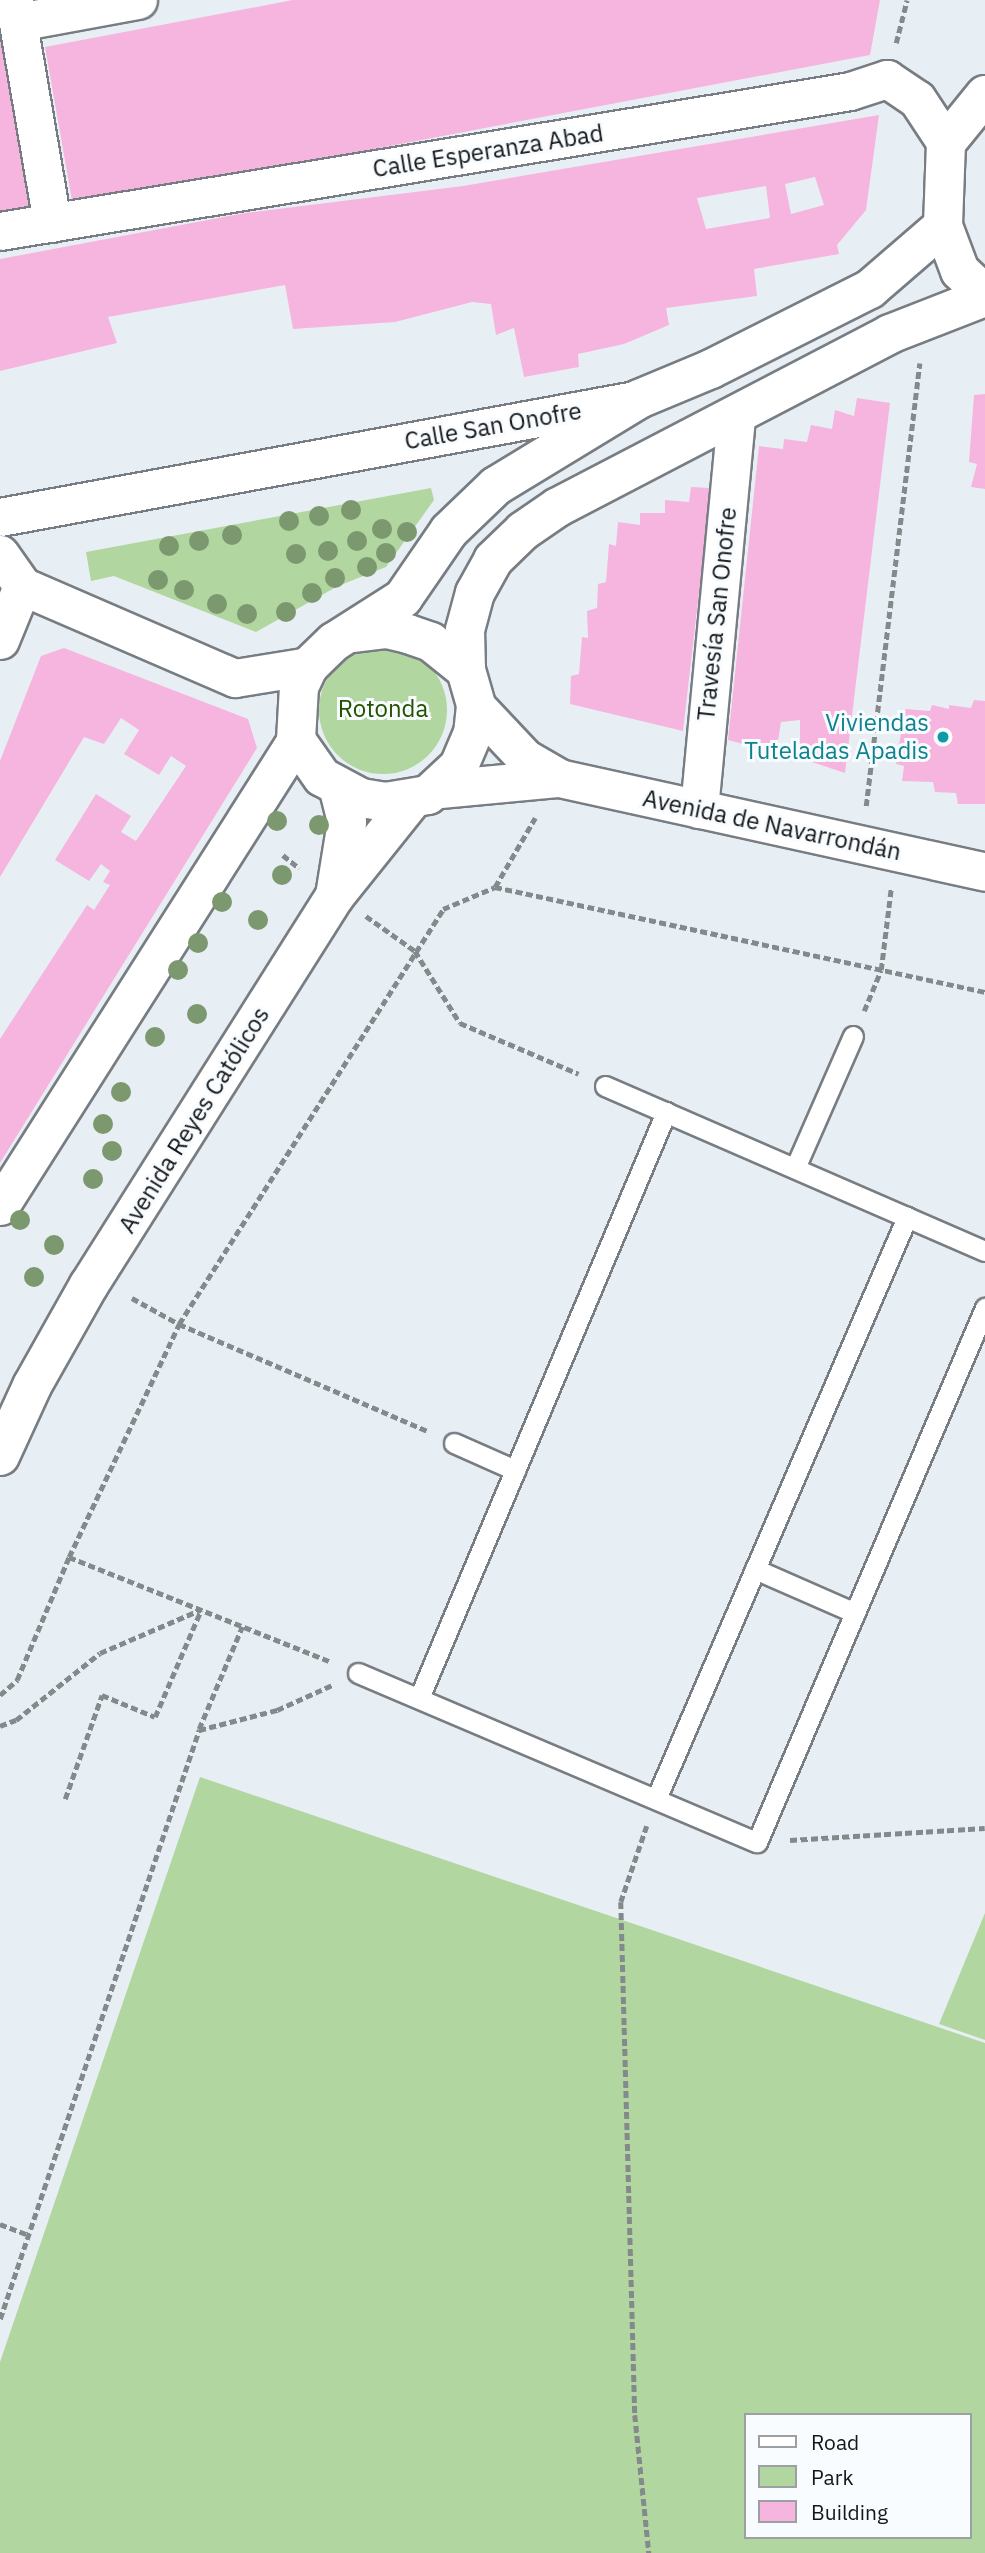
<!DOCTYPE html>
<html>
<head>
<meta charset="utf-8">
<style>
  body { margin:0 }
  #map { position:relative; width:985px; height:2553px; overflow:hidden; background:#e8eff4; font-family:"IBM Plex Sans",sans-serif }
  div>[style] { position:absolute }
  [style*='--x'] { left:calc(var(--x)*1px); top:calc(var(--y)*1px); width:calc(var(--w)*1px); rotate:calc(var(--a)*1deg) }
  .green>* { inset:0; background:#b1d6a0 }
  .round { border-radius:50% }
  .building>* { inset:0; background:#f6b5de }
  .path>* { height:4.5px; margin-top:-2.25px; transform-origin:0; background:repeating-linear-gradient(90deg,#84898c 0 7px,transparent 0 10.5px) }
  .roads { filter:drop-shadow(2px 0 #777d82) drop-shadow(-2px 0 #777d82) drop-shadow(0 2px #777d82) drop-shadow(0 -2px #777d82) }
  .lane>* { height:19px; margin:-9.5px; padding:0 9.5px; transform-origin:9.5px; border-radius:9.5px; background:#fff }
  .street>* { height:37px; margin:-18.5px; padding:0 18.5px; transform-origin:18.5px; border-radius:18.5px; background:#fff }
  .secondary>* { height:38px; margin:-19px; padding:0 19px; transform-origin:19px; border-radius:19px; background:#fff }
  .trees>* { width:20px; height:20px; margin:-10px; border-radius:50%; background:#7c986e }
  .dots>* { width:19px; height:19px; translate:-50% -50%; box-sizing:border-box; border:4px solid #f8fcff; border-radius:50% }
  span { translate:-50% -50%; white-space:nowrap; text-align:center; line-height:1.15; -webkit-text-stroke:6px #f8fcff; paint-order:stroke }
  .street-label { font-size:24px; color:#151719 }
  .park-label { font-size:24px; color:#245100 }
  .culture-label { font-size:24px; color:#0d838f }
  .right { translate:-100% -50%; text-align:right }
  .legend { position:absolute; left:744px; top:2413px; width:228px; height:126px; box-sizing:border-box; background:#f8fcff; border:2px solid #9da0a3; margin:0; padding:9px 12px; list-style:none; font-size:21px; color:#151719 }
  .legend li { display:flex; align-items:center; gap:14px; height:35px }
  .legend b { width:35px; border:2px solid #9da0a3 }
</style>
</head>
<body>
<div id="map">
  <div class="green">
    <i style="clip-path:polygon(431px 488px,434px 500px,386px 567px,338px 586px,256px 632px,114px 576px,91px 581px,86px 552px)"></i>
    <i class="round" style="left:319px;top:646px;width:128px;height:128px"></i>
    <i style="clip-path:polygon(evenodd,200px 1777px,985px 2043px,985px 2553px,0 2553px,0 2362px,200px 1777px,745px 2415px,969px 2415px,969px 2537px,745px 2537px,745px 2415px)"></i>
    <i style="clip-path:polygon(985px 1913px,985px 2040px,939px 2024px)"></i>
  </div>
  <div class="building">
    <i style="clip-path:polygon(0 0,38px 215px,0 223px)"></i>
    <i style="clip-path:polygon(293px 0,880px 0,870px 55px,73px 206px,45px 47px)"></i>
    <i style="clip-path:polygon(evenodd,879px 115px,866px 210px,837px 245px,839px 254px,754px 269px,757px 296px,666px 308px,669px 325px,624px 344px,578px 354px,579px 367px,524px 377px,514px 328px,496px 335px,491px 304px,472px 302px,395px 322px,293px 329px,285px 285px,108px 317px,117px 343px,0 371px,0 259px,245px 213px,463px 186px,879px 115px,815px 177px,824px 205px,791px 214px,785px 184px,815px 177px,879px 115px,766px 186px,770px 218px,706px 229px,697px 198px,766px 186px)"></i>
    <i style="clip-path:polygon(985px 394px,985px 489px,971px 487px,977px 464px,969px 462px,974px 395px)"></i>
    <i style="clip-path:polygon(857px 398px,890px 403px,845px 773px,800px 758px,800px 720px,781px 722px,776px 753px,728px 740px,759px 446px,783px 449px,784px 439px,807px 442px,811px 425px,832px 429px,835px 410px,854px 416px)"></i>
    <i style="clip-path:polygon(691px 487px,711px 488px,683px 731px,570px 704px,571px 676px,579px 674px,582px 637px,588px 638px,587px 611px,597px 608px,598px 584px,606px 582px,609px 544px,616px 546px,618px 522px,640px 525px,640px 513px,665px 513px,665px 500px,689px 502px)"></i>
    <i style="clip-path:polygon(64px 648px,248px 719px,257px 748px,0 1163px,0 1039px,87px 905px,94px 910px,110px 885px,103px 882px,110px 871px,101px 864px,89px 881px,55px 860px,96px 794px,131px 816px,121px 832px,136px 841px,186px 766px,171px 756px,159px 775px,124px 754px,139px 730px,121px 718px,104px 744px,84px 737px,0 877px,0 761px,41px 656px)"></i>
    <i style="clip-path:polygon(974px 700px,985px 701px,985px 804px,958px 804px,956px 793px,935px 792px,933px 782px,902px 781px,904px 766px,896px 764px,905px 709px,930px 711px,932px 705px,949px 709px,949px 705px,971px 708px)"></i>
  </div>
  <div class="path">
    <i style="--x:896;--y:43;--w:44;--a:-75.7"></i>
    <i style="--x:866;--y:806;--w:446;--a:-83.1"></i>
    <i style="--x:283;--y:855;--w:21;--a:39"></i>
    <i style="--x:495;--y:887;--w:80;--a:-59.9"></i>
    <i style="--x:366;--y:916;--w:60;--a:35.5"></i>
    <i style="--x:415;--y:951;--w:85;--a:58"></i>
    <i style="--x:460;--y:1023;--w:129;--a:23.2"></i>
    <i style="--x:864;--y:1011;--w:44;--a:-67.5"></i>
    <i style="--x:881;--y:970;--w:83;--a:-83"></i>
    <i style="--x:132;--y:1298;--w:54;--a:29"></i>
    <i style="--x:179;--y:1324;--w:270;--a:23.3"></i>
    <i style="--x:69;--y:1557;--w:282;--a:21.8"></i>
    <i style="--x:0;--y:1695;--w:23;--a:-41"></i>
    <i style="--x:17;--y:1680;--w:134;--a:-67.1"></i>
    <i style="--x:69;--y:1557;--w:258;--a:-64.7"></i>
    <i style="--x:179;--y:1324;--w:492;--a:-57.5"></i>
    <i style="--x:443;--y:909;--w:56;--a:-22.9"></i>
    <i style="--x:495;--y:887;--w:501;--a:12.09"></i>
    <i style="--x:0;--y:1726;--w:17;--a:-21"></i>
    <i style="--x:16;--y:1720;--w:107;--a:-38.6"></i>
    <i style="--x:100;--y:1653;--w:109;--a:-23.3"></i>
    <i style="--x:199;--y:1729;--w:111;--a:-67.1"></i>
    <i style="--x:65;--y:1799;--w:110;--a:-70.4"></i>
    <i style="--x:102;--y:1695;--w:57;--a:22.5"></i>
    <i style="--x:155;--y:1717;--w:116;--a:-66.7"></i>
    <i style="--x:647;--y:1826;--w:80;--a:108.9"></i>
    <i style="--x:621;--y:1902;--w:513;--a:88.44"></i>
    <i style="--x:635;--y:2415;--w:139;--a:84.2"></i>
    <i style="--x:790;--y:1840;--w:195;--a:-3.5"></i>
    <i style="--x:0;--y:2224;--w:30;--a:21"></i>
    <i style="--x:0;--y:2319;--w:622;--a:-71.33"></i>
    <i style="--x:199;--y:1730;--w:81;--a:-14.4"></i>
    <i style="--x:277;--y:1710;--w:60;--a:-24.4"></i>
  </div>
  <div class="roads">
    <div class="lane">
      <i style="--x:605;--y:1086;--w:414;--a:23.5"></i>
      <i style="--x:795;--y:1168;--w:144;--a:-66.3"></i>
      <i style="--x:454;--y:1443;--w:67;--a:23.9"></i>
      <i style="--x:755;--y:1569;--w:109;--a:23.7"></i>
      <i style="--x:358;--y:1673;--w:433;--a:23"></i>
      <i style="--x:757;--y:1842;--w:581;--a:-66.88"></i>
      <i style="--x:419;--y:1698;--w:636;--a:-67.14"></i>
      <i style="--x:656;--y:1799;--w:634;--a:-66.67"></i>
    </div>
    <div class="street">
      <i style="--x:14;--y:0;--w:226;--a:80.3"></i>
      <i style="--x:18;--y:22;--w:122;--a:-10.4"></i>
      <i style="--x:0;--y:231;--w:861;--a:-9.35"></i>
      <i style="--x:850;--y:91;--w:39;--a:-18"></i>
      <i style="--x:887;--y:79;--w:36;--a:34"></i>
      <i style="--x:917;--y:99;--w:53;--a:56.6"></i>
      <i style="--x:0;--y:517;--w:646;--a:-10.44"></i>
      <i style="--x:0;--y:554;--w:39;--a:55"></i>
      <i style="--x:22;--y:586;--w:232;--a:23.4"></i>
      <i style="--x:235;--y:678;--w:75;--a:-9.2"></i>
      <i style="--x:0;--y:640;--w:58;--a:-67.8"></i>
      <i style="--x:476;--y:706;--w:71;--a:46.7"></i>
      <i style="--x:525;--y:758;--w:39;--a:30"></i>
      <i style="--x:559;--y:778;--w:436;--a:12.4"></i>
      <i style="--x:440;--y:789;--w:120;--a:-5.3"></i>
      <i style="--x:699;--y:809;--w:393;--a:-84.6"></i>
      <i style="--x:0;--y:1206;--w:552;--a:-57.58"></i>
    </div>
    <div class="secondary">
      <i style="--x:985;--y:95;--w:62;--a:129.1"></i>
      <i style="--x:946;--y:143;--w:83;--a:92.1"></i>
      <i style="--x:943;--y:226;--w:48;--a:69.3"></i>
      <i style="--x:960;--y:271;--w:34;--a:43"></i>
      <i style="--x:354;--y:633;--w:33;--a:-7"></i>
      <i style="--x:387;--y:629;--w:22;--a:13"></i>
      <i style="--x:408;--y:634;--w:24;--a:19"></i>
      <i style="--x:431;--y:642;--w:45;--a:38.7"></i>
      <i style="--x:466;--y:670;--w:37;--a:74"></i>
      <i style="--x:476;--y:706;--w:27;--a:96"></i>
      <i style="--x:473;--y:733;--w:36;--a:113"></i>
      <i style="--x:459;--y:766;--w:42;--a:136.9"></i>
      <i style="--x:428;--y:795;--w:43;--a:170.5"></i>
      <i style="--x:386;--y:802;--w:25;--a:-171"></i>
      <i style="--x:361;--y:798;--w:44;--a:-151.7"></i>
      <i style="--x:322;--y:777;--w:45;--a:-125.1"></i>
      <i style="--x:296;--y:740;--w:53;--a:-86.8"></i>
      <i style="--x:299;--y:687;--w:23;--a:-65"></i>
      <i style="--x:309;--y:666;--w:35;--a:-44"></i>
      <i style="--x:334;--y:642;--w:82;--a:-32.5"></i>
      <i style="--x:403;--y:598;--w:81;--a:-55.5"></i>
      <i style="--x:449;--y:531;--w:65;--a:-43.8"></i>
      <i style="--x:496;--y:486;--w:167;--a:-31.3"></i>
      <i style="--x:639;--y:399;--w:78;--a:-22.6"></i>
      <i style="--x:711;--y:369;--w:178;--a:-26.7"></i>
      <i style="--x:870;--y:289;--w:96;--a:-40.8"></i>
      <i style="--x:466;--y:670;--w:40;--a:-91.4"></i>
      <i style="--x:465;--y:630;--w:38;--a:-75"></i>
      <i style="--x:475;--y:593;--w:38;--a:-61"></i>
      <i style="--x:493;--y:560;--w:42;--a:-44"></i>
      <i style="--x:523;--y:531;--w:42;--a:-34.4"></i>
      <i style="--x:558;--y:507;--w:374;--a:-27.5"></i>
      <i style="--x:890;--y:334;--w:102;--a:-21.3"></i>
      <i style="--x:335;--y:896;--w:75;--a:-80.8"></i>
      <i style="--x:347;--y:822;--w:34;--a:-104"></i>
      <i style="--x:0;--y:1456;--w:77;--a:-65.4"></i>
      <i style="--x:32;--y:1386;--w:116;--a:-60.6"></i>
      <i style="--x:89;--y:1285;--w:460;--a:-57.7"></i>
      <i style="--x:335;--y:896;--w:123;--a:-51.3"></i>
    </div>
  </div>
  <div class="trees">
    <i style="left:351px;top:510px"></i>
    <i style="left:319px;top:516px"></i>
    <i style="left:289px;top:521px"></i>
    <i style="left:382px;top:529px"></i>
    <i style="left:407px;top:532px"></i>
    <i style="left:232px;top:535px"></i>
    <i style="left:199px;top:541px"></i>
    <i style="left:357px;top:541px"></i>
    <i style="left:169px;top:546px"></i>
    <i style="left:328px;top:551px"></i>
    <i style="left:386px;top:553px"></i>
    <i style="left:296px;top:554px"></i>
    <i style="left:367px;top:567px"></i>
    <i style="left:335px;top:578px"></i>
    <i style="left:158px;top:580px"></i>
    <i style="left:184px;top:590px"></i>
    <i style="left:312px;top:593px"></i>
    <i style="left:217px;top:604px"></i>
    <i style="left:286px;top:612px"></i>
    <i style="left:247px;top:614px"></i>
    <i style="left:277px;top:821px"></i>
    <i style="left:319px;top:825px"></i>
    <i style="left:282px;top:875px"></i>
    <i style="left:222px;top:902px"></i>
    <i style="left:258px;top:920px"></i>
    <i style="left:198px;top:943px"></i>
    <i style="left:178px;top:970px"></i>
    <i style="left:197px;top:1014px"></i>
    <i style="left:155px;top:1037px"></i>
    <i style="left:121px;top:1092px"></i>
    <i style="left:103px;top:1124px"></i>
    <i style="left:112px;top:1151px"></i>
    <i style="left:93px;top:1179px"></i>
    <i style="left:20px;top:1220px"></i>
    <i style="left:54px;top:1245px"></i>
    <i style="left:34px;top:1277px"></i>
  </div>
  <div class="dots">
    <i style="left:943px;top:737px;background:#0f9aa8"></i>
  </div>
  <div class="street-label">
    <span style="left:488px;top:151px;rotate:-9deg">Calle Esperanza Abad</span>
    <span style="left:493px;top:426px;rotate:-10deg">Calle San Onofre</span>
    <span style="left:717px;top:614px;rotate:-84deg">Travesía San Onofre</span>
    <span style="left:772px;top:825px;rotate:12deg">Avenida de Navarrondán</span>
    <span style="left:194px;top:1120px;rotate:-58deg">Avenida Reyes Católicos</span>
  </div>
  <div class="park-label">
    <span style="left:383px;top:709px">Rotonda</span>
  </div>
  <div class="culture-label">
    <span class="right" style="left:929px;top:737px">Viviendas<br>Tuteladas Apadis</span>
  </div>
  <ul class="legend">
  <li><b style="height:9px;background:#fff"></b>Road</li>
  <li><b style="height:19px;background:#b1d6a0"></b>Park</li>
  <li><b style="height:19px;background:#f6b5de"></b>Building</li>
  </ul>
</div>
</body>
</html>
